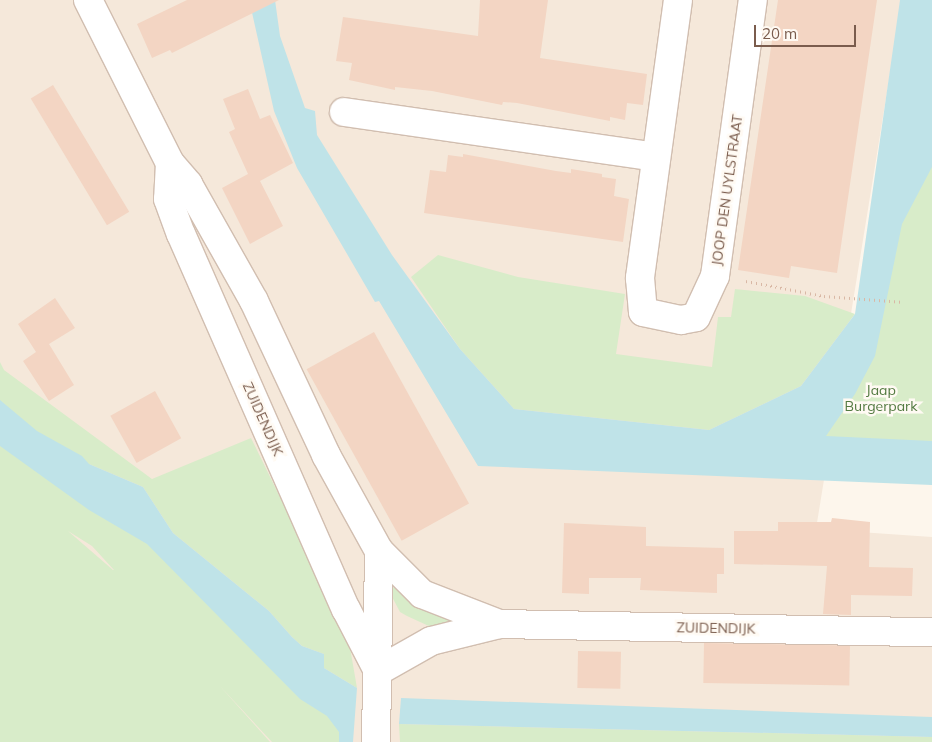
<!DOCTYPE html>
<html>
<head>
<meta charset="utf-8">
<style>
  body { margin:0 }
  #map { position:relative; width:932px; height:742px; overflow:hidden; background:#fdf6ec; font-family:Mulish,sans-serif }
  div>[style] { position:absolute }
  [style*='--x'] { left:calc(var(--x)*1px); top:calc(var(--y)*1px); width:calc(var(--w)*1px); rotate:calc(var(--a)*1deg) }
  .residential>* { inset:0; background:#f5e8da }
  .green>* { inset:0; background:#d8ecc9 }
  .water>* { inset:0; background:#bfe3e8 }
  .building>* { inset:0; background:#f3d5c3; transform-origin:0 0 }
  .path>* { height:3px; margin-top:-1.5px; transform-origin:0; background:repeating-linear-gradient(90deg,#d9b8a5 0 1px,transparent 0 5px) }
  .roads { filter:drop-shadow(1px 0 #d1beb0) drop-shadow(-1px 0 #d1beb0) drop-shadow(0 1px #d1beb0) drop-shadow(0 -1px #d1beb0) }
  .minor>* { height:28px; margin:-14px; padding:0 14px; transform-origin:14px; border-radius:14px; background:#fff }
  span { translate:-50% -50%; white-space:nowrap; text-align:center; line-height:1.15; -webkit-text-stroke:5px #fffaf3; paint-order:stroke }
  .street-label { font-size:14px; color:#7a5c4d }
  .park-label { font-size:14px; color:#537a41 }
  .scale { position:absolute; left:754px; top:25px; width:102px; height:22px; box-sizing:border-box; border:2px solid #7a5c4d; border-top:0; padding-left:6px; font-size:15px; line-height:18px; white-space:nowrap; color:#7a5c4d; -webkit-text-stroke:4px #fffaf3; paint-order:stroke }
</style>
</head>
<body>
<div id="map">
  <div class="residential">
    <i style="clip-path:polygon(0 0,902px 0,816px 529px,932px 537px,932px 742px,0 742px)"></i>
  </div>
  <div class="green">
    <i style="clip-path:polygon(932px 0,932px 452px,789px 444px,861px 334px)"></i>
    <i style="clip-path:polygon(438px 255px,518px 277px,625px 294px,616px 354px,712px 367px,718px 317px,731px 317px,735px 289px,805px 296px,855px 314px,801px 386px,709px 430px,514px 409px,460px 349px,411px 277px)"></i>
    <i style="clip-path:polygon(evenodd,0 362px,4px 370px,152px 479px,251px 438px,348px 636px,357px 688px,324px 668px,324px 654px,302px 646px,292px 637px,269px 611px,173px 533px,143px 487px,89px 464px,72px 450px,144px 509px,351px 742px,272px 742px,219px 685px,270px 742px,0 742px,0 362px,68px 531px,92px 546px,114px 570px,113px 570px,68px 531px)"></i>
    <i style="clip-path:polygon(394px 587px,424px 608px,452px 620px,431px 627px,407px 616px,400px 612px,390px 593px)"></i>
    <i style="clip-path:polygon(399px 724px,932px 737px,932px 742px,400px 742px)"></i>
  </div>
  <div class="water">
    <i style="clip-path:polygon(275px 0,280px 36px,305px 108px,315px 111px,317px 135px,392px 255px,460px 349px,514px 409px,709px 430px,801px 386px,855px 314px,900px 0,932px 0,932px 167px,902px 224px,875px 356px,855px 394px,826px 436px,932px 441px,932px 485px,478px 466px,379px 301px,375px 302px,297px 168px,274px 111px,251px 8px)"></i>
    <i style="clip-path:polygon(0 400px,37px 431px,82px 456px,89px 464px,143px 487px,173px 533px,269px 611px,292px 637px,302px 646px,324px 654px,324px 668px,357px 688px,353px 742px,339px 742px,339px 732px,327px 716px,300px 699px,147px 544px,89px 510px,0 446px)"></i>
    <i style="clip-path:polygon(401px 698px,932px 717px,932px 737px,399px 724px)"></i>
  </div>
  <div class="building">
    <i style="clip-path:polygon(187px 0,279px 0,172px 53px,170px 50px,152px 58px,137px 24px)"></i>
    <i style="clip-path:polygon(480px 0,548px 0,540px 58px,647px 74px,643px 105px,627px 103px,625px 120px,610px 117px,610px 121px,517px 103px,503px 102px,502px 105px,432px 91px,395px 87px,395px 90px,349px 80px,352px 63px,336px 61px,343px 17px,478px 36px)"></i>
    <i style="clip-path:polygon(778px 0,877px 0,837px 273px,791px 266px,789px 278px,738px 270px)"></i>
    <i style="left:53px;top:85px;width:148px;height:26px;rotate:59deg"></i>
    <i style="clip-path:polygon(248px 89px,260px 119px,270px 115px,293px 163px,260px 181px,283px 226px,250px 244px,222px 188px,248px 174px,229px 132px,235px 129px,223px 99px)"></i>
    <i style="clip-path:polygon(463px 154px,556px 171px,571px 173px,571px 169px,602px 174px,602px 177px,616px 179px,614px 196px,629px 199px,623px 242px,424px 213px,430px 170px,446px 172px,448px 155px,463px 157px)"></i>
    <i style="clip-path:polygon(55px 298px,75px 328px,49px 344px,74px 385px,49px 401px,23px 361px,36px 352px,18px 324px)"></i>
    <i style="left:374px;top:332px;width:196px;height:77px;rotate:61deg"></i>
    <i style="left:155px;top:391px;width:54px;height:51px;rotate:61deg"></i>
    <i style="clip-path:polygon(832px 518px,870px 522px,869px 567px,913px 568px,912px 596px,851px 595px,851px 615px,823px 614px,827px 566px,734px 564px,734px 531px,778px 531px,778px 522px,831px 522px)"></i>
    <i style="clip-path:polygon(564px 523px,646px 527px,646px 546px,724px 548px,724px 574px,717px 574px,717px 593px,640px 590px,641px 578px,589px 578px,589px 594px,562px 593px)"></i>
    <i style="left:704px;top:643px;width:146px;height:40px;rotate:1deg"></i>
    <i style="left:578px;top:651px;width:43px;height:37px;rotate:1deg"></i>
  </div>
  <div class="path">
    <i style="--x:746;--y:281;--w:79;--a:10.9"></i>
    <i style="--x:824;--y:296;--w:80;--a:4.3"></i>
  </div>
  <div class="roads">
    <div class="minor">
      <i style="--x:88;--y:0;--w:182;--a:63.3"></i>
      <i style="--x:170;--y:163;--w:28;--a:49"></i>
      <i style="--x:188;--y:184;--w:134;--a:60.6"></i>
      <i style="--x:254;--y:301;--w:170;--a:64.9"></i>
      <i style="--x:326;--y:455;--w:110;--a:61.1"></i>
      <i style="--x:379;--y:551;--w:61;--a:45"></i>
      <i style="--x:422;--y:594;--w:83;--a:21.3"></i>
      <i style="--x:678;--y:0;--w:281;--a:97.8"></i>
      <i style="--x:640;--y:278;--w:34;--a:85"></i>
      <i style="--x:643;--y:312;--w:39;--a:12"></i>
      <i style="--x:681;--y:320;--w:15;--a:-11"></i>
      <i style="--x:696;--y:317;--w:45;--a:-65.1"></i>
      <i style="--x:715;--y:276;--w:279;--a:-82.2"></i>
      <i style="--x:344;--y:112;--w:315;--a:8.2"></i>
      <i style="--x:170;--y:163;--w:36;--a:93"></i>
      <i style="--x:168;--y:199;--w:37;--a:70"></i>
      <i style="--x:181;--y:234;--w:410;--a:66.3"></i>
      <i style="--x:346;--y:609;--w:70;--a:62.7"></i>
      <i style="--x:378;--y:671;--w:61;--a:-29.5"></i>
      <i style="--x:431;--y:641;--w:70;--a:-14"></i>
      <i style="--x:499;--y:624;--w:433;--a:1.1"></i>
      <i style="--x:376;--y:742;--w:191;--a:-89.1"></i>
    </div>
  </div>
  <div class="street-label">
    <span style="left:727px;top:190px;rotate:-82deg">JOOP DEN UYLSTRAAT</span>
    <span style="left:263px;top:419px;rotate:66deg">ZUIDENDIJK</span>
    <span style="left:716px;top:628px;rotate:1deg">ZUIDENDIJK</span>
  </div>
  <div class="park-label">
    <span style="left:881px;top:398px">Jaap<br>Burgerpark</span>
  </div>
  <div class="scale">20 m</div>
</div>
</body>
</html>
